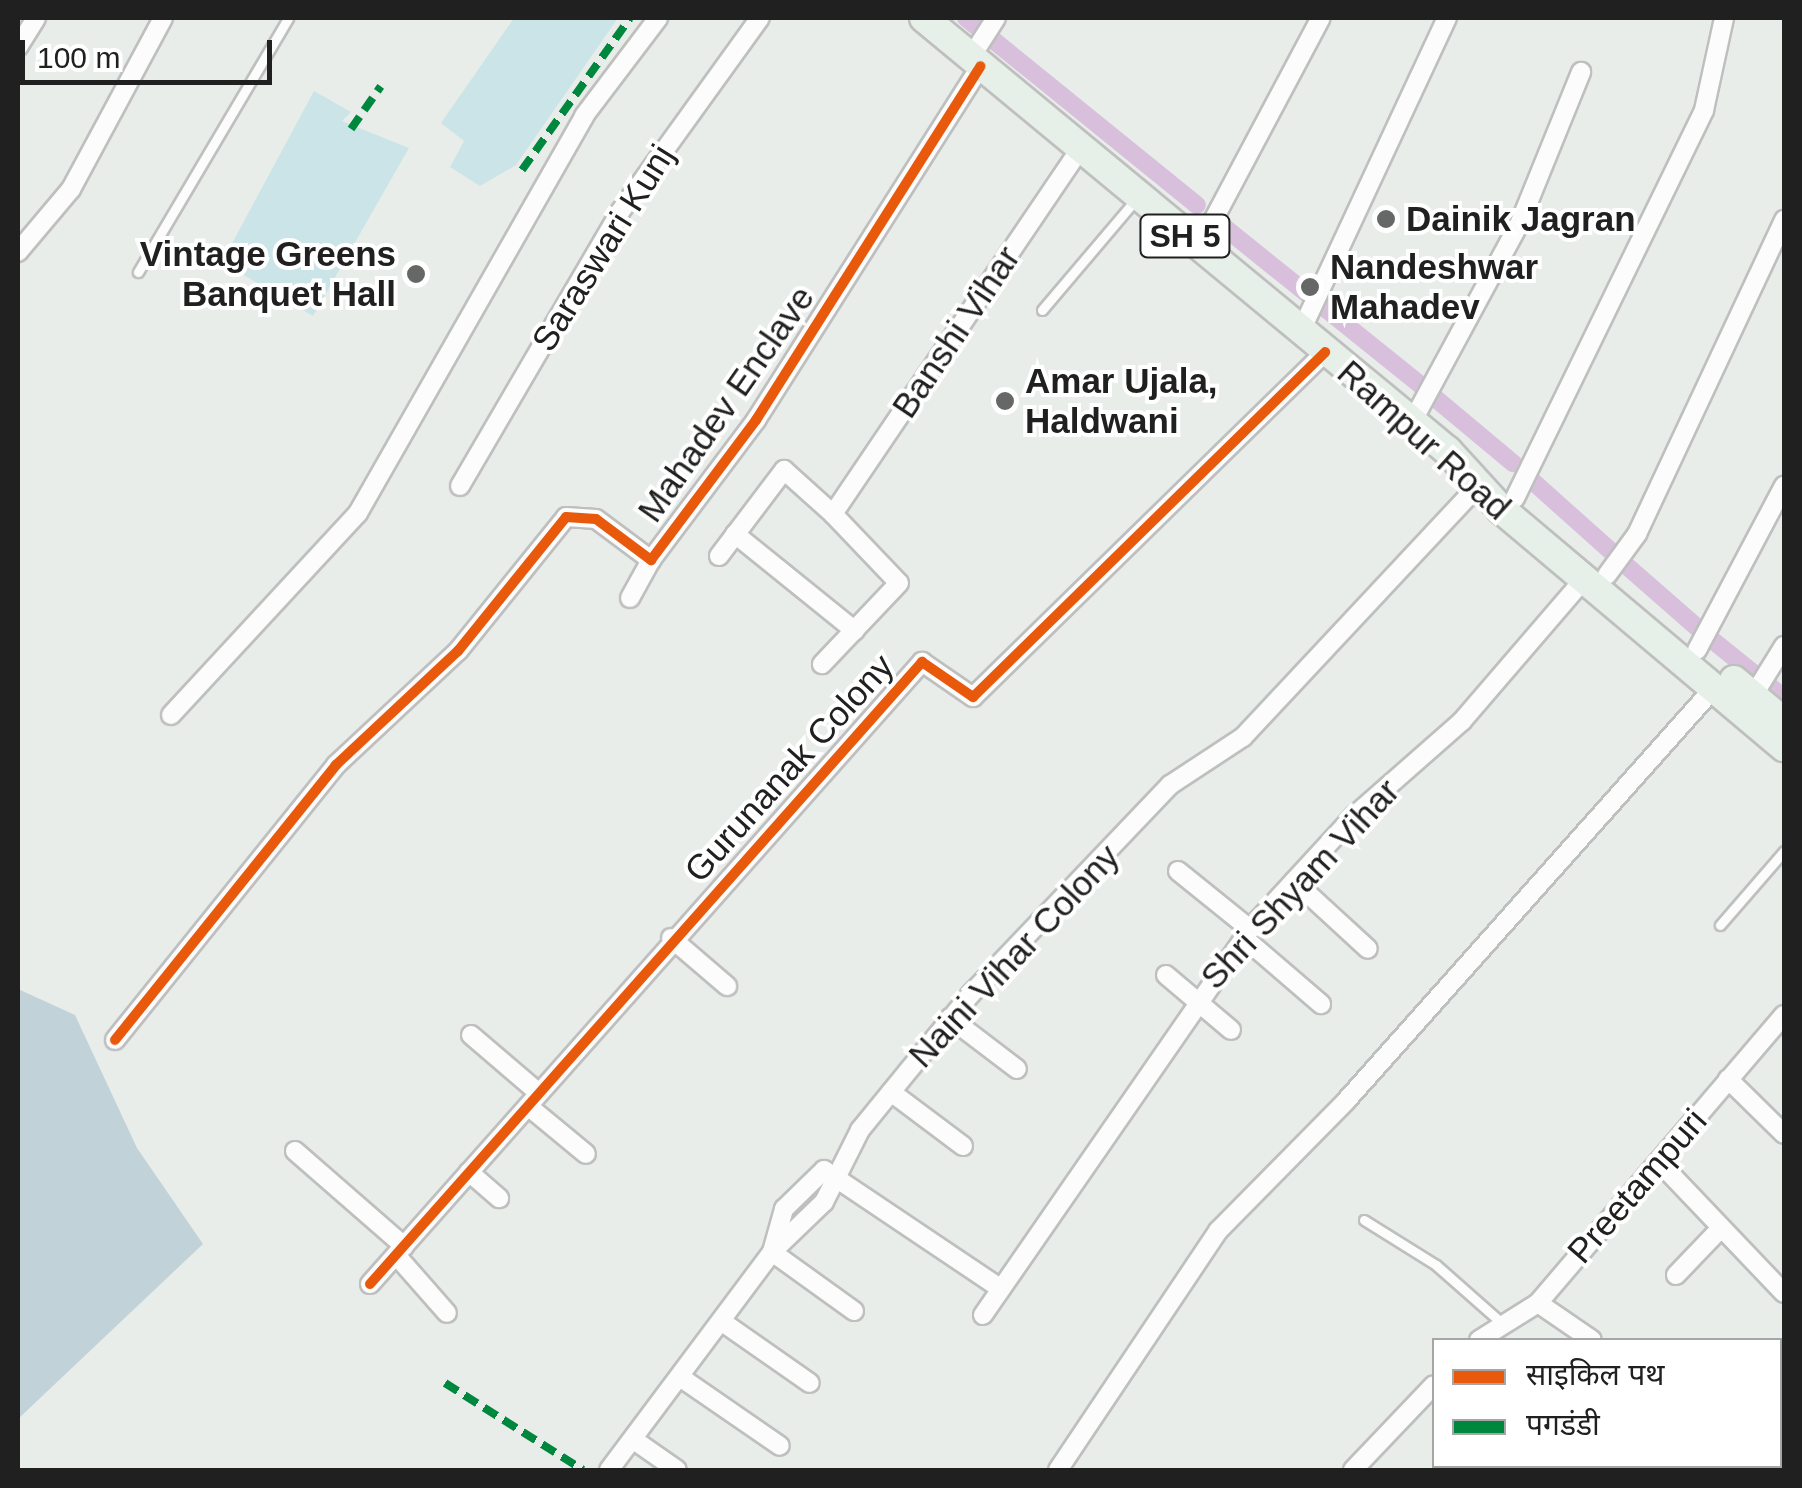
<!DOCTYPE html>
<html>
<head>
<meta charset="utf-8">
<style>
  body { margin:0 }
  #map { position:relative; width:1802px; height:1488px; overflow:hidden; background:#e9edea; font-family:Arial,"Noto Sans Devanagari",sans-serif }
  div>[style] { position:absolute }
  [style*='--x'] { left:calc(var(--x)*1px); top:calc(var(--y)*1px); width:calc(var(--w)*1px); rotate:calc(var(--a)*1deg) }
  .grass>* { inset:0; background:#cbe4e7 }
  .forest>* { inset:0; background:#c1d2d8 }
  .canal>* { height:18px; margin:-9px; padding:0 9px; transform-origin:9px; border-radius:9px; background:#d8c0dd }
  .roads { filter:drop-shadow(2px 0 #bebfbe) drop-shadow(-2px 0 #bebfbe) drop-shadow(0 2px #bebfbe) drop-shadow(0 -2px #bebfbe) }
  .service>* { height:9px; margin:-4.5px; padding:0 4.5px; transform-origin:4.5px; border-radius:4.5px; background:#fcfcfc }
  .minor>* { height:18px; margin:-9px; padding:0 9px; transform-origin:9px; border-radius:9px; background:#fcfcfc }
  .primary>* { height:28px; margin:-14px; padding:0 14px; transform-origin:14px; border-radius:14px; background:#e6f0e8 }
  .quiet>* { height:8px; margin-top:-4px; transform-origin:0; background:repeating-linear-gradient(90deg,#00873e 0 15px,transparent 0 23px) }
  .cycleway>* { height:10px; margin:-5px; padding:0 5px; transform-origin:5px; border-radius:5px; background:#e8590c }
  .dots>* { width:28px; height:28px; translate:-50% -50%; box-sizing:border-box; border:5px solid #fff; border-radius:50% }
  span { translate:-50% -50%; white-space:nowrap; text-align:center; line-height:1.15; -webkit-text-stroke:8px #fff; paint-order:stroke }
  .shield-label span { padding:2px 8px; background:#fff; border:2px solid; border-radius:8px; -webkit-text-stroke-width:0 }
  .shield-label { font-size:32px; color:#202020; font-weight:700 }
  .poi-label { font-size:35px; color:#202020; font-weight:700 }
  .left { translate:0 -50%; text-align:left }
  .right { translate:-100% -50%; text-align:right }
  .street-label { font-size:35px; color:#202020 }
  .frame { position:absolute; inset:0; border:20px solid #202020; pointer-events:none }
  .legend { position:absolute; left:1432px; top:1338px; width:350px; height:130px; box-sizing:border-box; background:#fff; border:2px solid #a6a6a6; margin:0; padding:12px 18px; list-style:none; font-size:30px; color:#202020 }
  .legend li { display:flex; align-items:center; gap:20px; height:50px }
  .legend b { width:50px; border:2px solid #a6a6a6 }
  .scale { position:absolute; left:20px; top:40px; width:252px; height:45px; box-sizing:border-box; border:5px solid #202020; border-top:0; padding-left:12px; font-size:30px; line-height:35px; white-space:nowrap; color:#202020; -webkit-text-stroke:8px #fff; paint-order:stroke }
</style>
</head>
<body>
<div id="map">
  <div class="grass">
    <i style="clip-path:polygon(514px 18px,618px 18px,516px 165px,480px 186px,450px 167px,464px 141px,441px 123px)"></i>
    <i style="clip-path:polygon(314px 91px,351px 112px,342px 121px,409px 148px,313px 316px,222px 262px)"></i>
  </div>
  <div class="forest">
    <i style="clip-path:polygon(18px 989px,75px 1015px,137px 1148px,203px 1244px,18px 1419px)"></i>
  </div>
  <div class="canal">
    <i style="--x:966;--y:18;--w:297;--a:39"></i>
    <i style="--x:1224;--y:227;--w:255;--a:38.8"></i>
    <i style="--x:1435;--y:398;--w:102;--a:39.8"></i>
    <i style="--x:1529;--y:478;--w:113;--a:41.8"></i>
    <i style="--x:1628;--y:567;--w:97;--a:41.2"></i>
    <i style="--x:1711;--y:639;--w:94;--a:38.9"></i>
  </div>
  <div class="roads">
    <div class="service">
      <i style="--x:138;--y:272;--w:295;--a:-59.4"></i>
      <i style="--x:1042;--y:310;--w:145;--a:-49.7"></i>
      <i style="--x:1720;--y:925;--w:98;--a:-49.1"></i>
      <i style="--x:1364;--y:1220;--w:85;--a:32"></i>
      <i style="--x:1436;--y:1265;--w:89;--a:41.4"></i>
    </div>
    <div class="minor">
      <i style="--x:18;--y:47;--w:34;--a:-58"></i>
      <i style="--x:971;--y:57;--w:46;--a:-57.3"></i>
      <i style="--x:1199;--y:247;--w:259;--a:-62"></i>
      <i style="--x:18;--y:252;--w:82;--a:-49.9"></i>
      <i style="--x:71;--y:189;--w:194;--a:-61.7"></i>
      <i style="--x:1300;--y:333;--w:348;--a:-65"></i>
      <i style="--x:1412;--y:422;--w:230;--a:-61.6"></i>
      <i style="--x:1521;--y:220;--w:160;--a:-67.9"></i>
      <i style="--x:460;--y:486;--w:317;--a:-59.7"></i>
      <i style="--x:620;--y:212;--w:239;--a:-54.2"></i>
      <i style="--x:1515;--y:498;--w:432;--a:-64"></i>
      <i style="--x:1704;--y:110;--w:94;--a:-77.7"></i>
      <i style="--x:833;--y:514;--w:441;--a:-55.9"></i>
      <i style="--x:735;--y:534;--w:154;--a:38.9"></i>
      <i style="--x:719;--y:556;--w:108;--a:-52.9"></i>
      <i style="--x:784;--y:470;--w:66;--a:41.9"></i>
      <i style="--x:833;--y:514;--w:95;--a:46.3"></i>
      <i style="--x:899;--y:583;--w:112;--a:133.5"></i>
      <i style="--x:1607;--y:575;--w:51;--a:-53.8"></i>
      <i style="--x:1637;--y:534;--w:347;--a:-64.9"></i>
      <i style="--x:630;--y:598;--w:43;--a:-61.1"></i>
      <i style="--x:1697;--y:650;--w:186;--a:-62.1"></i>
      <i style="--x:1753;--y:696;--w:59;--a:-58.2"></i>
      <i style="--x:171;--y:715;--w:275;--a:-47.2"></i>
      <i style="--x:358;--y:513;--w:457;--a:-60.3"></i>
      <i style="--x:584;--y:116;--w:123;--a:-52.9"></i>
      <i style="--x:1178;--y:871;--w:92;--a:38.9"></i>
      <i style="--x:1294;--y:881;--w:100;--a:42.6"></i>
      <i style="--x:1243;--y:937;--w:103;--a:40.7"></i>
      <i style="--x:671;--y:938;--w:74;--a:40.6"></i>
      <i style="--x:1166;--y:975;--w:85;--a:40.2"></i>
      <i style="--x:950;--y:1018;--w:84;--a:37.3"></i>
      <i style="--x:471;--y:1035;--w:89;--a:40.5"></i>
      <i style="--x:115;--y:1040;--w:353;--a:-51.2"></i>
      <i style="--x:336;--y:765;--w:167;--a:-43.1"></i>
      <i style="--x:458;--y:651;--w:172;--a:-51.1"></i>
      <i style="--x:566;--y:517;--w:30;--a:4"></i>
      <i style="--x:596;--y:519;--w:69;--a:36.7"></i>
      <i style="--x:651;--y:560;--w:175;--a:-53.1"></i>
      <i style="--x:756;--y:420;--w:419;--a:-57.6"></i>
      <i style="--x:1728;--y:1079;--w:78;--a:44.5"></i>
      <i style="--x:891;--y:1092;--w:90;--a:36.9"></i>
      <i style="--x:528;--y:1106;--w:75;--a:39.6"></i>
      <i style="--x:295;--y:1151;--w:145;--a:41.1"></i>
      <i style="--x:1661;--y:1164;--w:178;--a:46.4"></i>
      <i style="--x:469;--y:1172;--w:40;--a:41"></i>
      <i style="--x:396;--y:1255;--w:77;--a:48.7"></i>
      <i style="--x:1676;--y:1275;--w:65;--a:-46.2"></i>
      <i style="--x:370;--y:1284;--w:832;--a:-48.41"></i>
      <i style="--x:922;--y:662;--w:62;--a:34.5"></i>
      <i style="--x:973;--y:697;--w:493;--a:-44.4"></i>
      <i style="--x:1538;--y:1303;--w:65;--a:34.4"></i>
      <i style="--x:854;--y:1311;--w:101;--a:-144.3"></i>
      <i style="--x:772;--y:1252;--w:45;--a:-74.4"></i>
      <i style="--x:784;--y:1209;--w:56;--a:-44.3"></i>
      <i style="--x:824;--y:1170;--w:213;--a:33.9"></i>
      <i style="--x:983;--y:1315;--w:469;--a:-55.3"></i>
      <i style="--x:1250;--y:929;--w:154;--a:-47.4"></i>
      <i style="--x:1354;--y:816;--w:144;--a:-41.3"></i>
      <i style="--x:1462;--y:721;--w:187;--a:-49.3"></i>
      <i style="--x:721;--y:1321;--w:108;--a:34.9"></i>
      <i style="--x:1479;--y:1340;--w:70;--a:-32.1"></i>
      <i style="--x:1538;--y:1303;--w:379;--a:-49.5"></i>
      <i style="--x:680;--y:1377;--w:121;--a:34.6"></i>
      <i style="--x:1780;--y:1437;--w:6;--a:-51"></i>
      <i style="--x:634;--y:1440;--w:52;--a:34.9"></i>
      <i style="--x:1554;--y:1466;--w:6;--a:39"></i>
      <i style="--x:609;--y:1470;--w:272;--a:-53.2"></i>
      <i style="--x:772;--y:1252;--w:72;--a:-43.9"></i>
      <i style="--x:824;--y:1202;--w:80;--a:-63.4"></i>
      <i style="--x:860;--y:1130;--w:176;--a:-50.8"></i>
      <i style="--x:971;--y:994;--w:289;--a:-46.4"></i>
      <i style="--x:1170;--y:785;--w:87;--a:-33.3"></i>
      <i style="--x:1243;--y:737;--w:342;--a:-46.9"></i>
      <i style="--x:1058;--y:1470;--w:288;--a:-56.2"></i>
      <i style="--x:1218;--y:1231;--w:182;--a:-45.4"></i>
      <i style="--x:1346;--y:1101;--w:553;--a:-48.3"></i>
      <i style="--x:1353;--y:1470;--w:117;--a:-46.4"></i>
      <i style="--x:1515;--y:1470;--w:6;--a:-39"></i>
    </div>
    <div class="primary">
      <i style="--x:924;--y:18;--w:680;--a:39.57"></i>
      <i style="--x:1448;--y:451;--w:79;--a:47.6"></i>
      <i style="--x:1501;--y:509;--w:370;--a:40.1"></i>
      <i style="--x:1734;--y:680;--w:65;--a:40"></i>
    </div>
  </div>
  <div class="quiet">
    <i style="--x:351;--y:129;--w:52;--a:-55.1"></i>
    <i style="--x:522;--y:170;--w:186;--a:-54.6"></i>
    <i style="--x:445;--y:1383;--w:163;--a:32.2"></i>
  </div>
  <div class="cycleway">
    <i style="--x:115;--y:1040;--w:353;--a:-51.2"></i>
    <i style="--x:336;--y:765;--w:167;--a:-43.1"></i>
    <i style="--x:458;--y:651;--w:172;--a:-51.1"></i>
    <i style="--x:566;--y:517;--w:30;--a:4"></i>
    <i style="--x:596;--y:519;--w:69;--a:36.7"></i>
    <i style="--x:651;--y:560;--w:175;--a:-53.1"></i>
    <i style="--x:756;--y:420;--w:419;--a:-57.6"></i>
    <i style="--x:370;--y:1284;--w:832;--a:-48.41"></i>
    <i style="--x:922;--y:662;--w:62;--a:34.5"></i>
    <i style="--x:973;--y:697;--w:493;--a:-44.4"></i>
  </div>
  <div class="dots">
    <i style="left:1386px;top:219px;background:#666867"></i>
    <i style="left:416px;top:274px;background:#666867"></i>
    <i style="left:1310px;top:287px;background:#666867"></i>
    <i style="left:1005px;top:401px;background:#666867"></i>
  </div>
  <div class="shield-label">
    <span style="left:1185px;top:236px">SH 5</span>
  </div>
  <div class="poi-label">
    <span class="left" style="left:1406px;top:219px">Dainik Jagran</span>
    <span class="right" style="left:396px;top:274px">Vintage Greens<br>Banquet Hall</span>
    <span class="left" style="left:1330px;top:287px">Nandeshwar<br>Mahadev</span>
    <span class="left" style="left:1025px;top:401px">Amar Ujala,<br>Haldwani</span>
  </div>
  <div class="street-label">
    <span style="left:603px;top:248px;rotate:-58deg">Saraswari Kunj</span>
    <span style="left:956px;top:332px;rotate:-56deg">Banshi Vihar</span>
    <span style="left:726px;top:404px;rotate:-55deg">Mahadev Enclave</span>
    <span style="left:1424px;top:440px;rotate:42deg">Rampur Road</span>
    <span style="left:789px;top:768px;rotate:-48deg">Gurunanak Colony</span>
    <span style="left:1300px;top:884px;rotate:-47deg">Shri Shyam Vihar</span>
    <span style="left:1014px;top:956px;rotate:-47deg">Naini Vihar Colony</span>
    <span style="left:1637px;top:1186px;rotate:-49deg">Preetampuri</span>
  </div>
  <div class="frame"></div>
  <ul class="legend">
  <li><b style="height:12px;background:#e8590c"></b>साइकिल पथ</li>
  <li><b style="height:12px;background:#00873e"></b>पगडंडी</li>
  </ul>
  <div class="scale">100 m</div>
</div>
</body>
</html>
